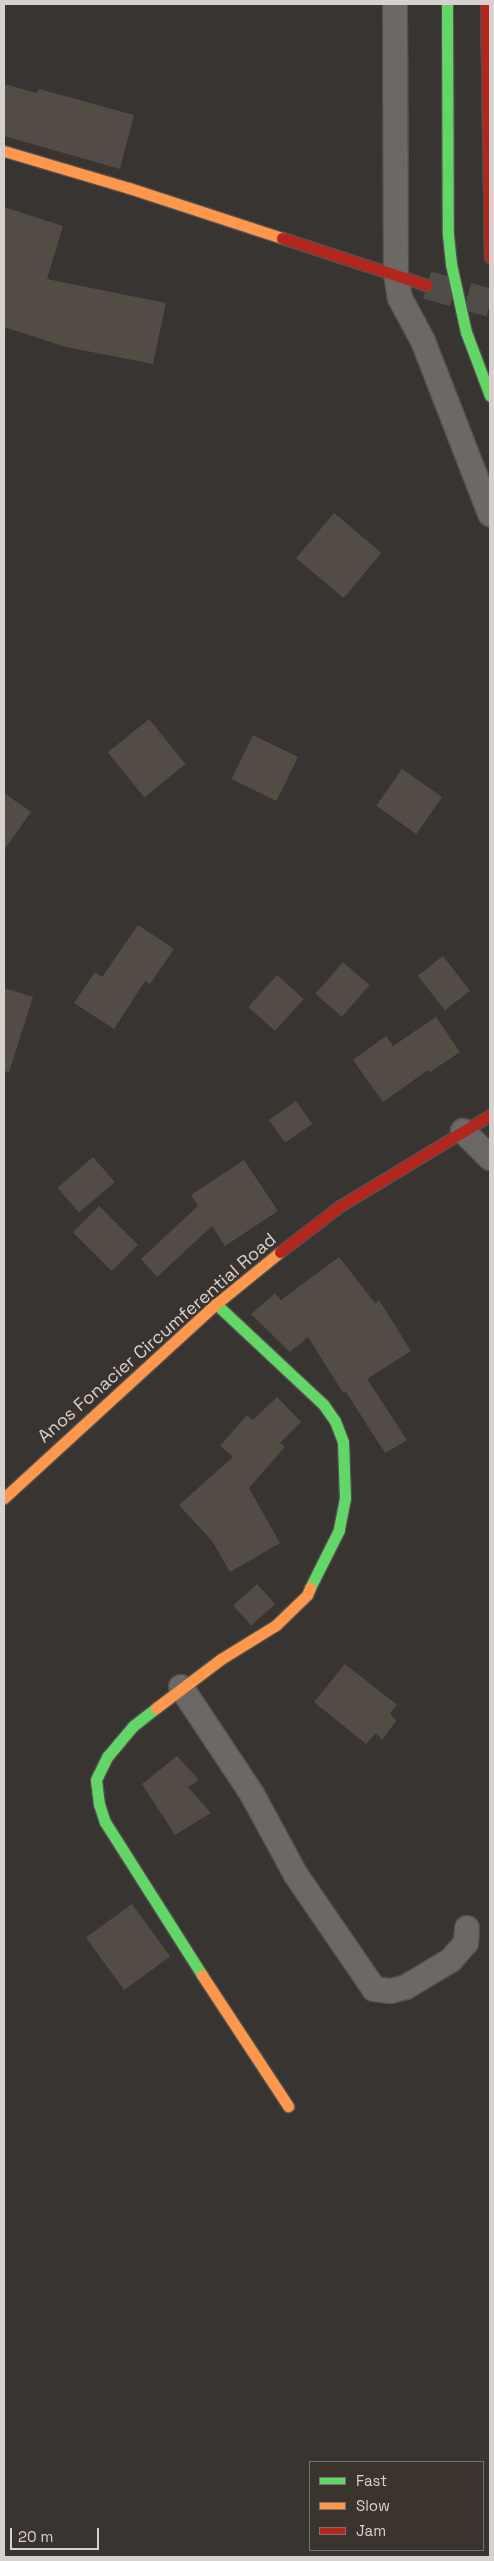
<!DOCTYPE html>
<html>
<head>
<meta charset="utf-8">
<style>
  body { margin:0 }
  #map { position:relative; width:494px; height:2561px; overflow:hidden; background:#383431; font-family:"Space Grotesk",sans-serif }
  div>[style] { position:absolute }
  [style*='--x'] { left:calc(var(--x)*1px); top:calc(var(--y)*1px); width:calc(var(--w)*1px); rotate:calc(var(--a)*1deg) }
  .building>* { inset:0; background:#534c45; transform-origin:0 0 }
  .secondary-tunnel>* { height:28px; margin-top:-14px; transform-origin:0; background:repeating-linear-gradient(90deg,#504c48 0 28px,transparent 0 42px) }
  .roads { filter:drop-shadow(1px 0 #53504d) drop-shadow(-1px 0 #53504d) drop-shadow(0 1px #53504d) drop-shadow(0 -1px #53504d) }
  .street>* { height:24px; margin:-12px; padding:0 12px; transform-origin:12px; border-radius:12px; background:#6b6866 }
  .fast>* { height:11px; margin:-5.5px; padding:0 5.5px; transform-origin:5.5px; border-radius:5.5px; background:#63d668 }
  .slow>* { height:11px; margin:-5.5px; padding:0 5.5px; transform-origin:5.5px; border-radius:5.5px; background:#ff974d }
  .jam>* { height:11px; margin:-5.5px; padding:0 5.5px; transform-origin:5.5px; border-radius:5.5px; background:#b3261e }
  span { translate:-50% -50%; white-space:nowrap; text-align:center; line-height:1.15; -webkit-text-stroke:4px #3b332e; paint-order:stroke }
  .street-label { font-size:18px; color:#d6d1cd }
  .frame { position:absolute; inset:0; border:5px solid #d6d1cd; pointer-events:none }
  .legend { position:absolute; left:309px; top:2461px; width:175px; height:90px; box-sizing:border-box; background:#3b332e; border:1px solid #79726e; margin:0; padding:6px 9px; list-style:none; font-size:15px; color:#d6d1cd }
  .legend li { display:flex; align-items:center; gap:10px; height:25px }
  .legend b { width:25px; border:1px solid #79726e }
  .scale { position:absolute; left:10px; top:2528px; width:89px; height:22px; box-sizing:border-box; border:2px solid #d6d1cd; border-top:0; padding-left:6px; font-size:15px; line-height:18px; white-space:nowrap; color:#d6d1cd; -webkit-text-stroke:4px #3b332e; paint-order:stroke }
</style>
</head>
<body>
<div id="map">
  <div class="building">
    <i style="clip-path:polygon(4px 84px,37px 93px,39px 89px,134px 115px,120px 169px,4px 136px)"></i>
    <i style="clip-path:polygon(4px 207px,63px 226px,47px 279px,166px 303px,153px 364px,66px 347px,4px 327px)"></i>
    <i style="left:334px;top:513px;width:62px;height:59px;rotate:40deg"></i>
    <i style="left:149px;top:719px;width:58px;height:53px;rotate:51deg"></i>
    <i style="left:253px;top:735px;width:50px;height:49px;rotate:26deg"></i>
    <i style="left:402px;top:769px;width:49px;height:45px;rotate:35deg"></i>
    <i style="clip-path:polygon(4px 793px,31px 812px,4px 850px)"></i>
    <i style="clip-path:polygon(138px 925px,174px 949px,150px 984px,145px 981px,114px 1029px,74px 1003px,95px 972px,102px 977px)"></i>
    <i style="left:443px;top:956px;width:44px;height:32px;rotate:52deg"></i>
    <i style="left:343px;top:962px;width:35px;height:42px;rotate:41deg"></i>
    <i style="left:277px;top:975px;width:36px;height:43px;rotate:42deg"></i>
    <i style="clip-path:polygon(4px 988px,33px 997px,9px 1072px,4px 1071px)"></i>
    <i style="clip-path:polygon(436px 1017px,460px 1052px,430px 1072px,428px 1070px,383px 1102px,353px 1060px,386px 1036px,393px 1046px)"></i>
    <i style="left:296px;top:1101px;width:28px;height:33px;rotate:55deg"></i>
    <i style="left:93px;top:1157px;width:33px;height:47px;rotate:49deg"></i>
    <i style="clip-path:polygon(244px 1160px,278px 1211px,225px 1246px,212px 1226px,157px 1277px,141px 1259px,198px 1206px,191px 1195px)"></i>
    <i style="left:99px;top:1206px;width:55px;height:37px;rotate:45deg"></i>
    <i style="clip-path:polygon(339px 1257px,375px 1303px,379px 1300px,411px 1351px,367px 1379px,407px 1440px,385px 1453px,346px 1392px,343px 1393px,308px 1337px,290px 1352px,251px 1314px,275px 1293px,281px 1300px)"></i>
    <i style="clip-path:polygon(277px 1397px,301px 1422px,280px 1443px,285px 1447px,249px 1488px,280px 1543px,230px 1572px,212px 1541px,179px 1505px,233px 1457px,220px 1446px,247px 1415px,253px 1420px)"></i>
    <i style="left:257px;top:1584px;width:27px;height:32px;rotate:48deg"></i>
    <i style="clip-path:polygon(345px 1664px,397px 1705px,390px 1713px,396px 1721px,382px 1740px,376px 1733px,366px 1744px,314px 1702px)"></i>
    <i style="clip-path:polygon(177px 1756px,199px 1780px,188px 1787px,211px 1813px,175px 1835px,142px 1784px)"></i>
    <i style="left:132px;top:1904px;width:65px;height:57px;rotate:54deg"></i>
  </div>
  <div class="secondary-tunnel">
    <i style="--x:427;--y:285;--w:66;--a:15.9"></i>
  </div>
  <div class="roads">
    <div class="street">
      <i style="--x:395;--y:4;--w:270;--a:89.8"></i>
      <i style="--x:396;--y:274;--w:24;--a:81"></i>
      <i style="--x:400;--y:298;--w:49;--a:61.9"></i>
      <i style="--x:423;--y:341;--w:186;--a:68.8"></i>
      <i style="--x:463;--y:1131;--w:38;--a:45"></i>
      <i style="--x:181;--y:1687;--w:128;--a:56.4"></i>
      <i style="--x:252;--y:1794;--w:92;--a:61.5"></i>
      <i style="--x:296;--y:1875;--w:138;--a:55.6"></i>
      <i style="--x:374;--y:1989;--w:17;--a:7"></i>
      <i style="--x:391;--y:1991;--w:16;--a:-15"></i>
      <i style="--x:406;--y:1987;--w:52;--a:-31"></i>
      <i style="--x:451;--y:1960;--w:23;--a:-49"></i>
      <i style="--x:466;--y:1943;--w:15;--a:-86"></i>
    </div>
    <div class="fast">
      <i style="--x:447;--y:4;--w:231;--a:89.8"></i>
      <i style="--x:448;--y:235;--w:29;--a:84"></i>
      <i style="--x:451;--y:264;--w:70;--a:77.6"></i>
      <i style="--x:466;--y:332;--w:68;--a:69.4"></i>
      <i style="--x:216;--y:1304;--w:146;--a:43.1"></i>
      <i style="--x:323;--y:1404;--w:21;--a:55"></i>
      <i style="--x:335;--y:1421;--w:22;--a:69"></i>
      <i style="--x:343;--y:1442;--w:56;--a:88"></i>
      <i style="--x:345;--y:1498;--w:33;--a:101"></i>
      <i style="--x:339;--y:1530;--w:65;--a:116.6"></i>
      <i style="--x:156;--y:1708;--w:29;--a:142"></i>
      <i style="--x:133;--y:1726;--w:40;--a:130"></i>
      <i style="--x:107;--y:1757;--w:25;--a:116"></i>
      <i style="--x:96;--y:1780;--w:24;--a:83"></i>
      <i style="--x:99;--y:1804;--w:19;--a:72"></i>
      <i style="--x:105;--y:1822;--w:181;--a:57.6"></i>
    </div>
    <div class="slow">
      <i style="--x:4;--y:151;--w:130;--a:16.5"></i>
      <i style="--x:129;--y:188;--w:161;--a:18.1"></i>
      <i style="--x:4;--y:1498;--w:287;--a:-42.5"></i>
      <i style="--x:216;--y:1304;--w:82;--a:-39.1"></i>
      <i style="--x:156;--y:1708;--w:81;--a:-37"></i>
      <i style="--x:221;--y:1659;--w:65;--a:-31.7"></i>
      <i style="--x:276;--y:1625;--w:43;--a:-44.1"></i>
      <i style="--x:307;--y:1595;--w:8;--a:-67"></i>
      <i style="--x:202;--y:1975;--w:157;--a:56.7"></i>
    </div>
    <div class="jam">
      <i style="--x:486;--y:4;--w:253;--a:89.1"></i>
      <i style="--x:282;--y:238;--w:152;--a:18"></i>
      <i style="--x:280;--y:1252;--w:76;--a:-37.5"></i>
      <i style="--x:340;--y:1206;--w:175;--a:-31.2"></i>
    </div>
  </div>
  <div class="street-label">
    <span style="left:157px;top:1338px;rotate:-41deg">Anos Fonacier Circumferential Road</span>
  </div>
  <div class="frame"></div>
  <ul class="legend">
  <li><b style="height:6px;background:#63d668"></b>Fast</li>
  <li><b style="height:6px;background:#ff974d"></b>Slow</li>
  <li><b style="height:6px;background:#b3261e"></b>Jam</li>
  </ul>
  <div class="scale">20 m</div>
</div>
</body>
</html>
